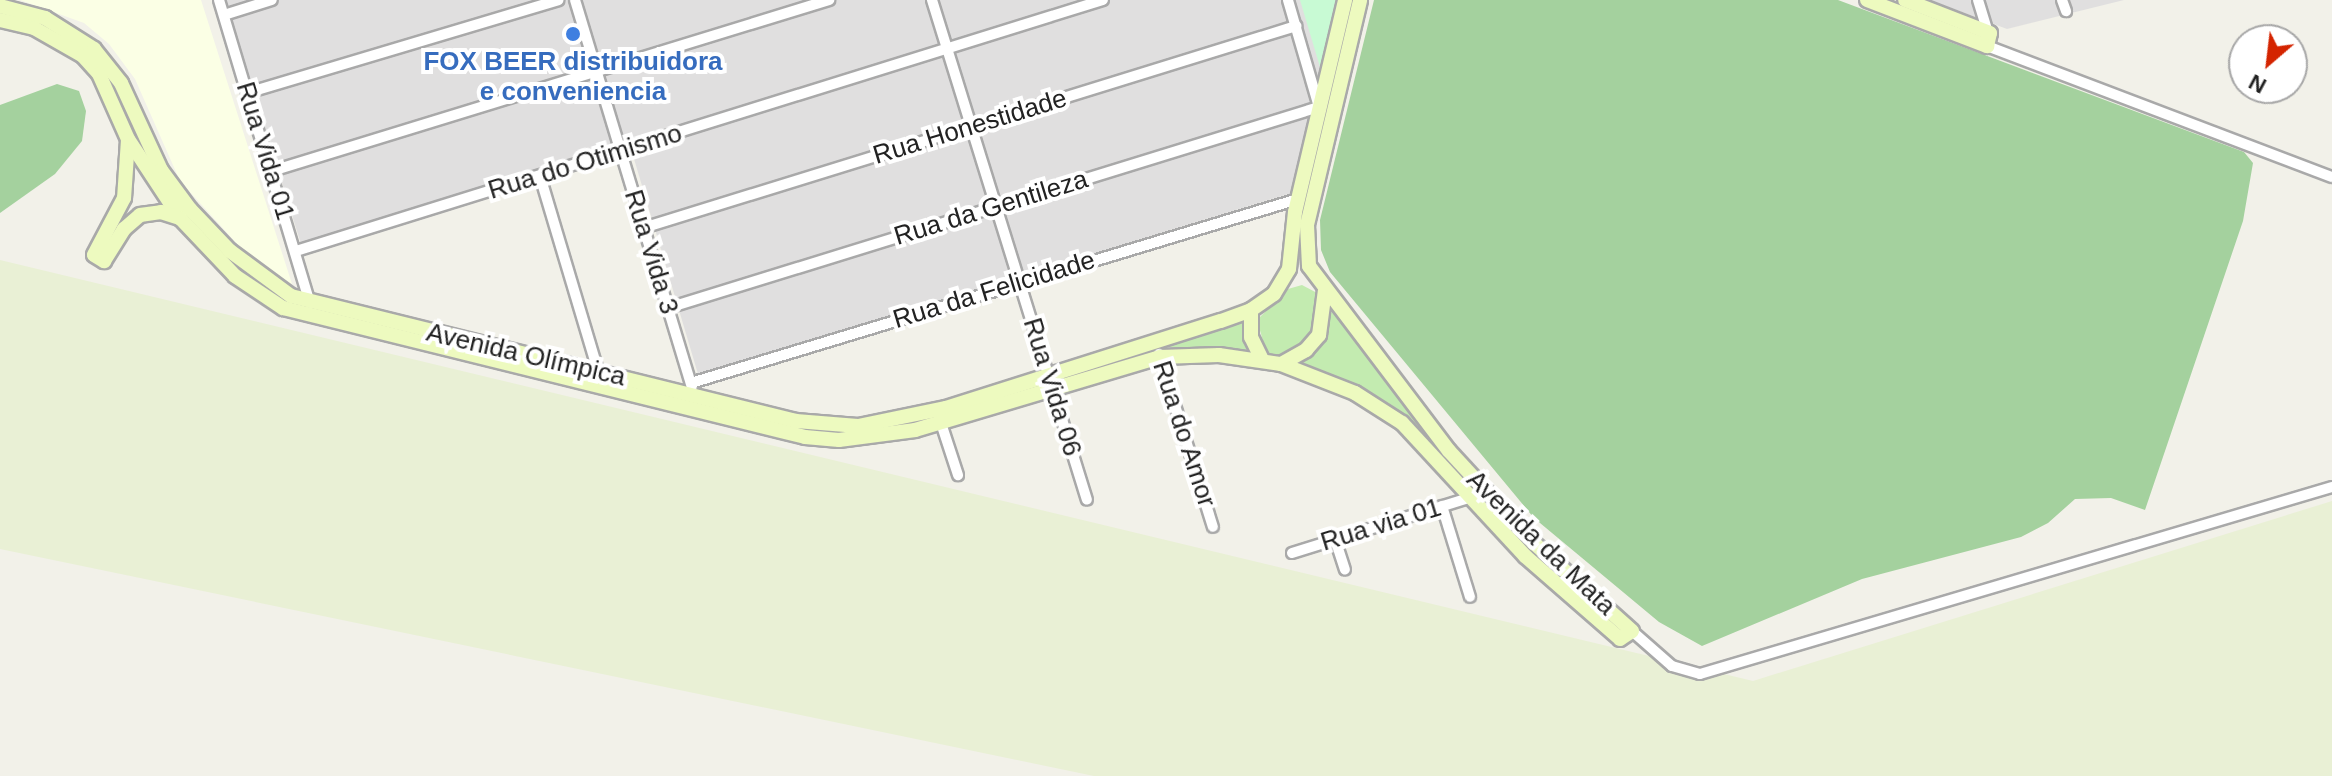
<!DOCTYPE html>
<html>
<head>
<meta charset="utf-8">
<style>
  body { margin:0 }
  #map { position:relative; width:2332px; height:776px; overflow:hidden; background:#f2f1e9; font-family:Arial,sans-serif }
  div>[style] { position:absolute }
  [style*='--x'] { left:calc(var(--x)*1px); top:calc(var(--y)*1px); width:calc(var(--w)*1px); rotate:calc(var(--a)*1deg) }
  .residential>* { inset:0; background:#e0dfdf }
  .education>* { inset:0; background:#fbffe5 }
  .farmland>* { inset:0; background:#e9f0d5 }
  .grass>* { inset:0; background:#c3ebb0 }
  .forest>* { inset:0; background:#a4d19e }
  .park>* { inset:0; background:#c8fad4 }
  .roads { filter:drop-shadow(2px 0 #a9a9a9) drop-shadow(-2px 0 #a9a9a9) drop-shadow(0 2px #a9a9a9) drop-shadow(0 -2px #a9a9a9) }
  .street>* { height:10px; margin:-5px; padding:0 5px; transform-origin:5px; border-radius:5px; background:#fff }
  .secondary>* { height:14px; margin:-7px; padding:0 7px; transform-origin:7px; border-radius:7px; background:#edfabf }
  .dots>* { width:22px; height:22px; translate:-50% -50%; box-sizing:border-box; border:4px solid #fff; border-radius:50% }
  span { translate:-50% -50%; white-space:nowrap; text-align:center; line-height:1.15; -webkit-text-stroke:8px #fff; paint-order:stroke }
  .shop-label { font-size:26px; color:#366cbe; font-weight:700 }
  .street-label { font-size:26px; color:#222 }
  .north { position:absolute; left:2228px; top:24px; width:80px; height:80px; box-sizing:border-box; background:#fff; border:2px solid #a7a7a7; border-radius:50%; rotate:208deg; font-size:22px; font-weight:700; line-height:32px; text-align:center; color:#222 }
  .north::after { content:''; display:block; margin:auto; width:28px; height:36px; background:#d42400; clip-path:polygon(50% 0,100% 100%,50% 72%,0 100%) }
</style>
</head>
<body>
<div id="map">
  <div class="residential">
    <i style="clip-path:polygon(225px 0,1340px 0,1292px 193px,698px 374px,629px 142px,301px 244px)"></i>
    <i style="clip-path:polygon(1930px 0,2124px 0,2007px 29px)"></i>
  </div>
  <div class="education">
    <i style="clip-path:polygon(20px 0,201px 0,292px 284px,249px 257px,180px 181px,135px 79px,109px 44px,84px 23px)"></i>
  </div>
  <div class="farmland">
    <i style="clip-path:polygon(0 260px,1753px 681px,2332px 501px,2332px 776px,1094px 776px,0 549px)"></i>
  </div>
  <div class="grass">
    <i style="clip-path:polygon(1302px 285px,1319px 294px,1312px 333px,1283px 356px,1267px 355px,1257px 320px,1288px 289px)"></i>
    <i style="clip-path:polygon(1332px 310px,1410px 409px,1434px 444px,1380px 400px,1298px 362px,1323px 341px)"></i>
    <i style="clip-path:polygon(1244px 320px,1250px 352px,1164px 347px,1164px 346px)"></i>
  </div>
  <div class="forest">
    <i style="clip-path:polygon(1374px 0,1838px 0,2244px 152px,2253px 163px,2243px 221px,2145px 510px,2111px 498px,2075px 499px,2048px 523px,2021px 537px,1862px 579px,1702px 646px,1659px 622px,1534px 518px,1330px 272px,1321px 250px,1320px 220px)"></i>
    <i style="clip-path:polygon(57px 84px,79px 91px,86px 111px,82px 141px,55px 174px,0 213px,0 105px)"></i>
  </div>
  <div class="park">
    <i style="clip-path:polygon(1300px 0,1337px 0,1320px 67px)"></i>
  </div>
  <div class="roads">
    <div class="street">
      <i style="--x:219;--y:0;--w:316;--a:73.3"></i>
      <i style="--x:575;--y:0;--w:404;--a:73.2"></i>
      <i style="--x:932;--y:0;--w:523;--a:72.78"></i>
      <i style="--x:1978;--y:0;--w:34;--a:73"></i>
      <i style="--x:2062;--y:0;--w:12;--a:70"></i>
      <i style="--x:224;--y:15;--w:50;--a:-17.4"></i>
      <i style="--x:1987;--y:46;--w:369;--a:20.8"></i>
      <i style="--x:247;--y:93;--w:325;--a:-16.6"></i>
      <i style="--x:272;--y:171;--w:583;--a:-17.07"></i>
      <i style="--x:540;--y:176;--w:210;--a:73.4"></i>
      <i style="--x:643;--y:228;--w:684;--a:-17.19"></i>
      <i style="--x:296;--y:251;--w:845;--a:-17.28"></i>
      <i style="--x:668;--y:308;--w:681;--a:-17.16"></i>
      <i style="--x:1319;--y:107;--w:111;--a:-106.2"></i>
      <i style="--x:1159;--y:354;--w:181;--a:72.7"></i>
      <i style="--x:691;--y:383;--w:634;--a:-16.86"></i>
      <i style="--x:941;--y:423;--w:55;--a:71.9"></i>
      <i style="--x:1442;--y:506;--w:95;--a:72.9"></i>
      <i style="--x:1335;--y:539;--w:32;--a:72"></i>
      <i style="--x:1292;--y:553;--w:185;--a:-17.3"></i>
      <i style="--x:1632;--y:631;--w:53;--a:41.2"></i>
      <i style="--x:1672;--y:666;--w:29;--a:16"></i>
      <i style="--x:1700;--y:674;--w:659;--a:-16.48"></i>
    </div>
    <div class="secondary">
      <i style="--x:1867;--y:0;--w:129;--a:21"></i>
      <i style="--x:1987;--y:46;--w:13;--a:-77"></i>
      <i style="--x:1990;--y:33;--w:91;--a:-158.8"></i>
      <i style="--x:0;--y:6;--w:47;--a:14.9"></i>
      <i style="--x:45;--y:18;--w:58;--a:32.3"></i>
      <i style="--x:94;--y:49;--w:43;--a:51.5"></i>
      <i style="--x:121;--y:83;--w:96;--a:65.3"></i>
      <i style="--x:161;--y:170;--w:49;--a:53.4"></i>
      <i style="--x:190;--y:209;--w:58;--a:46.4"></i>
      <i style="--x:230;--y:251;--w:76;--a:36.4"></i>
      <i style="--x:291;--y:296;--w:520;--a:13.9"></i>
      <i style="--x:796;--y:421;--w:62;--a:4.6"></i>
      <i style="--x:858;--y:426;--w:90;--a:-11.6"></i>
      <i style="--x:946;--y:408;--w:288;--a:-17.6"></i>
      <i style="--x:1221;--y:321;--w:32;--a:-20"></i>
      <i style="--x:1251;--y:310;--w:28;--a:-35"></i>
      <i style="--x:1274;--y:294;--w:29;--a:-59"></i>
      <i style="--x:1289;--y:269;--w:57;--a:-84"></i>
      <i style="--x:1295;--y:212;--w:218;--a:-76.7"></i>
      <i style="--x:0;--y:20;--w:35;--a:13"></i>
      <i style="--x:34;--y:28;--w:56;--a:29.7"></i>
      <i style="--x:83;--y:56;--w:24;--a:48"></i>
      <i style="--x:99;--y:74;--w:71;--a:66"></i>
      <i style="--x:128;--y:139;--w:95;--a:56.6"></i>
      <i style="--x:180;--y:218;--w:80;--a:46.5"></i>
      <i style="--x:235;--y:276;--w:58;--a:33.7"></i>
      <i style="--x:283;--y:308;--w:538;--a:13.88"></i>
      <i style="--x:805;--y:437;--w:34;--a:5"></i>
      <i style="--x:839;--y:440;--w:77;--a:-7.5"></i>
      <i style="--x:915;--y:430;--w:256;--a:-16.6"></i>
      <i style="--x:1160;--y:357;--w:59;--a:-1.9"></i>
      <i style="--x:1219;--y:355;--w:63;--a:8.3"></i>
      <i style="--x:1281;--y:364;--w:79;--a:21.4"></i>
      <i style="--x:1355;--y:393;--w:56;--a:32.6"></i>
      <i style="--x:1402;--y:423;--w:181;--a:47.2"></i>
      <i style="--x:1525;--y:556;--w:126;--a:41.1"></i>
      <i style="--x:1620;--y:639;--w:14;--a:-34"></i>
      <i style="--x:1632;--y:631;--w:132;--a:-138.1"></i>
      <i style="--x:1534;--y:543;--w:125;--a:-132.7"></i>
      <i style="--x:1449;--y:451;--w:232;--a:-127.1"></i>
      <i style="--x:1309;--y:266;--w:41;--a:-92.8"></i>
      <i style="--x:1307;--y:225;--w:231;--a:-76.7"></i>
      <i style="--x:128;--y:140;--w:58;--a:93.9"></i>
      <i style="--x:124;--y:198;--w:64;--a:117.8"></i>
      <i style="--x:94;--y:255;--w:12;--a:31"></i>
      <i style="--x:104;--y:261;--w:38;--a:-58"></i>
      <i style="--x:124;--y:229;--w:21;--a:-41"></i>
      <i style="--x:140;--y:215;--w:21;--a:-8"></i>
      <i style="--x:161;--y:212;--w:19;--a:18"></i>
      <i style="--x:1251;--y:310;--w:27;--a:90"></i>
      <i style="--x:1251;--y:337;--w:25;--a:64"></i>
      <i style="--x:1281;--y:364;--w:29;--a:-29"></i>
      <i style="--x:1306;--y:350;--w:20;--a:-49"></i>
      <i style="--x:1319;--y:335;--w:45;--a:-82.4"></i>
    </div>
  </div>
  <div class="dots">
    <i style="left:573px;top:34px;background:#3f7fe0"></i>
  </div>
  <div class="shop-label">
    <span style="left:573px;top:77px">FOX BEER distribuidora<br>e conveniencia</span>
  </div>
  <div class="street-label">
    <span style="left:970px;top:127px;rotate:-17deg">Rua Honestidade</span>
    <span style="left:265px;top:151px;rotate:73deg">Rua Vida 01</span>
    <span style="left:585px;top:162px;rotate:-17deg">Rua do Otimismo</span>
    <span style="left:991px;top:208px;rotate:-17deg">Rua da Gentileza</span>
    <span style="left:651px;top:252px;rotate:73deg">Rua Vida 3</span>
    <span style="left:994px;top:290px;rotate:-17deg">Rua da Felicidade</span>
    <span style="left:526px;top:355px;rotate:13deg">Avenida Olímpica</span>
    <span style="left:1052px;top:387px;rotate:73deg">Rua Vida 06</span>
    <span style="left:1184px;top:434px;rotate:72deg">Rua do Amor</span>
    <span style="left:1381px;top:525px;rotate:-17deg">Rua via 01</span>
    <span style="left:1541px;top:543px;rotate:44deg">Avenida da Mata</span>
  </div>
  <div class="north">N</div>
</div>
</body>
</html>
